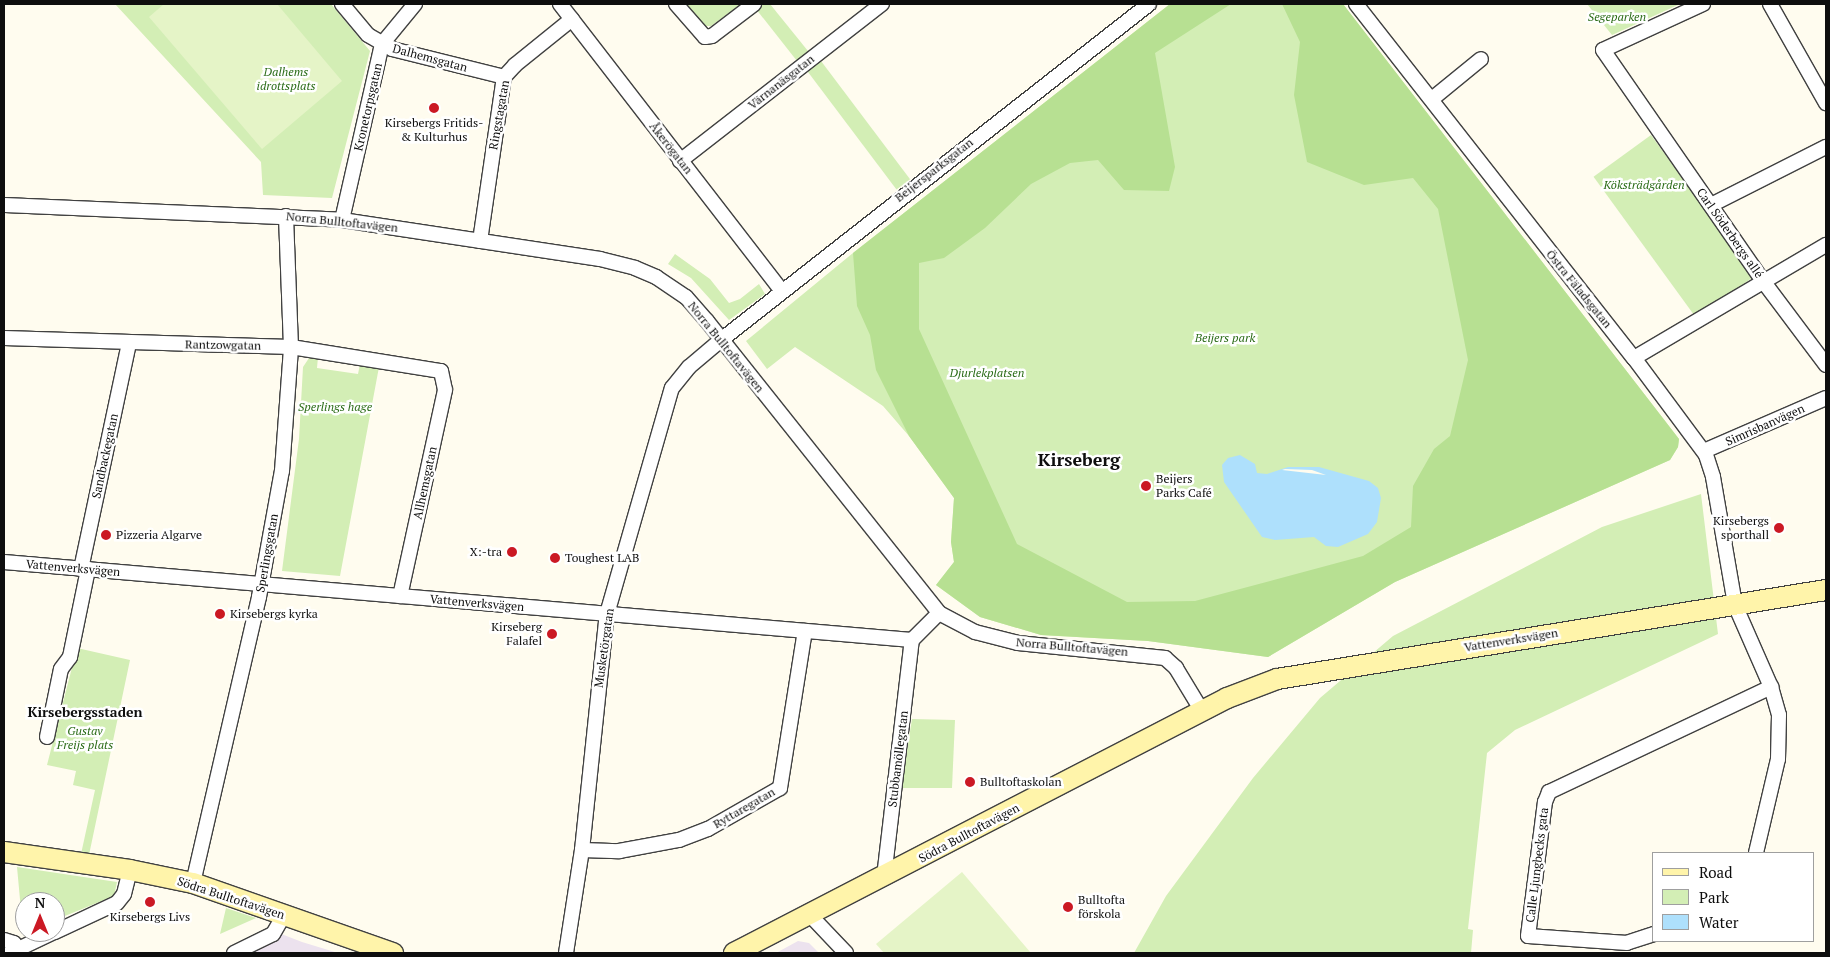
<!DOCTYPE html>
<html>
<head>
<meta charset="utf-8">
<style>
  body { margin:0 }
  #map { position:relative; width:1830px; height:957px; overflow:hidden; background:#fffcef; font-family:"PT Serif",serif }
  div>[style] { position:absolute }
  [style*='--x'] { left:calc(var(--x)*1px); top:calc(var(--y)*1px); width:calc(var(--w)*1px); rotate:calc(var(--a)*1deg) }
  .industrial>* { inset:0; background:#ece2ee }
  .green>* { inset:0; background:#d3eeb5; transform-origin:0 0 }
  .forest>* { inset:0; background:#b7e092 }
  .pitch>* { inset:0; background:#e5f4c7 }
  .water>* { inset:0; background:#aee0fc }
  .pier>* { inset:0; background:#fffcef }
  .roads { filter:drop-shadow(1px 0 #414141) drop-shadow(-1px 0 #414141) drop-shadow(0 1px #414141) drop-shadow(0 -1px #414141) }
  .street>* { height:14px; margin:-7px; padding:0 7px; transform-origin:7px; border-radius:7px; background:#fff }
  .secondary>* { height:20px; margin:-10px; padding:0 10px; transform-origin:10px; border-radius:10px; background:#fff4aa }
  .dots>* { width:14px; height:14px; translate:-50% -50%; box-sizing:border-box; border:2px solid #fff; border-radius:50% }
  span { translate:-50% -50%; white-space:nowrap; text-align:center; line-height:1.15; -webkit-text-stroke:5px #fff; paint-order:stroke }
  .park-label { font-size:12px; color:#2b6c18; font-style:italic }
  .street-label { font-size:12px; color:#0e0e0e }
  .poi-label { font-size:12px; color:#0e0e0e }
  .left { translate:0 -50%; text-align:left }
  .right { translate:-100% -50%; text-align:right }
  .neighbourhood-label { font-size:14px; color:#0e0e0e; font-weight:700 }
  .district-label { font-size:18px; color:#0e0e0e; font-weight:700 }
  .frame { position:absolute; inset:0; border:5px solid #0e0e0e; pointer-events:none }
  .legend { position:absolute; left:1652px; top:852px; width:162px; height:90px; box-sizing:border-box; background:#fff; border:1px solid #9f9f9f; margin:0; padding:6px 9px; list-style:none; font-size:15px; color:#0e0e0e }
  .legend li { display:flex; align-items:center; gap:10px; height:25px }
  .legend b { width:25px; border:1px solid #9f9f9f }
  .north { position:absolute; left:15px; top:892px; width:50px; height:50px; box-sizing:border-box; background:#fff; border:1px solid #9f9f9f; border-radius:50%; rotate:0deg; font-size:14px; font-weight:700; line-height:20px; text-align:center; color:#0e0e0e }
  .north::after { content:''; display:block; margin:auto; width:18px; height:22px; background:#cb1924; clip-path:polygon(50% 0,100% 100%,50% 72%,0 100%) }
</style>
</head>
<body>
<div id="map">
  <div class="industrial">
    <i style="clip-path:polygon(271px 930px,302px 942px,338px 953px,223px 953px)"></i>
    <i style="clip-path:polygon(798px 941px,809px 943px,819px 953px,776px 953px)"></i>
  </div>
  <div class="green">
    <i style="clip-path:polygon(115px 4px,331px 4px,370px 51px,332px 198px,263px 195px,261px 162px)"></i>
    <i style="clip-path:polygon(683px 4px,741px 4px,711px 26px,700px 26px)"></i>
    <i style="clip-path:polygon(763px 4px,770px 4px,808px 51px,797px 61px,756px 9px)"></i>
    <i style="clip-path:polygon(1170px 4px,1343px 4px,1679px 439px,1678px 447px,1670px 460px,1395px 582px,1268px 657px,1148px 641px,1041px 635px,980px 617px,936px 585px,954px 562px,951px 542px,954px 498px,909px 436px,883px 406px,795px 347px,767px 369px,746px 341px,853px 253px)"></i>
    <i style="clip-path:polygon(1587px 4px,1680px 4px,1612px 35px)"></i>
    <i style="left:821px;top:61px;width:148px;height:17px;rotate:53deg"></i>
    <i style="left:1651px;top:135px;width:175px;height:71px;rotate:54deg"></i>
    <i style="clip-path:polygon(675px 254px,710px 279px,729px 303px,740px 299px,759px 284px,765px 294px,729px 320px,691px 278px,668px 264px)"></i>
    <i style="clip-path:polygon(318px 357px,317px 368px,358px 374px,360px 364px,379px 367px,340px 576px,282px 571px,299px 439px,303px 367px,309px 358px)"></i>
    <i style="clip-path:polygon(1701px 494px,1718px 634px,1515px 730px,1487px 753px,1468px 929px,1473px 930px,1471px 953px,1134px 953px,1166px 896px,1253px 778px,1320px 698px,1393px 636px,1602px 527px)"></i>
    <i style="clip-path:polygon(77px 648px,130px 660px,89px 855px,81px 854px,95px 790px,73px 785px,76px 771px,47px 765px)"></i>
    <i style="clip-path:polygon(912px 719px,955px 720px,952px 788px,901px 788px)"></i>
    <i style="clip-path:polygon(17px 867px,117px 882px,114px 896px,55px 920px,55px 902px,25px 902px,23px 932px)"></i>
    <i style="clip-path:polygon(226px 908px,256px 918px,220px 934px)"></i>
  </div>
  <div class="forest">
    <i style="clip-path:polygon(1170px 4px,1231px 4px,1155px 53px,1175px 167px,1169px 191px,1124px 190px,1098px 160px,1070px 163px,1031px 184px,985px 228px,944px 258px,919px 263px,919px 329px,1017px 544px,1127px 602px,1195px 601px,1363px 556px,1411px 527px,1413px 486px,1434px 449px,1450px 436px,1468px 360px,1438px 209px,1413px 178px,1364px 185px,1307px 162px,1294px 95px,1300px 42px,1282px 4px,1343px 4px,1679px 439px,1678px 447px,1670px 460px,1395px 582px,1268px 657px,1148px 641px,1041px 635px,980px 617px,936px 585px,954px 562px,951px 542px,954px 498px,909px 436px,876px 370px,870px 335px,857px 306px,853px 253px)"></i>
  </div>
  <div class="pitch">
    <i style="clip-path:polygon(164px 4px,277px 4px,342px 81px,262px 149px,149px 17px)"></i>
    <i style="clip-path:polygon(962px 872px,1031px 953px,884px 953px,876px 944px)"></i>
  </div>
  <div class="water">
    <i style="clip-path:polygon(1240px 455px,1255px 464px,1257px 473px,1267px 474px,1288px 467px,1319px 467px,1369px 481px,1378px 488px,1381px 498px,1377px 522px,1368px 534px,1338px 547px,1326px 546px,1314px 537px,1275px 540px,1262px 537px,1224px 482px,1222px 465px,1228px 458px)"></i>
  </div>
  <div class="pier">
    <i style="clip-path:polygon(1285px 469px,1312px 470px,1326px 475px,1282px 470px)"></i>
  </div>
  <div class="roads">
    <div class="street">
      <i style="--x:342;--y:4;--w:40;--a:50"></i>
      <i style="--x:368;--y:35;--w:28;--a:30"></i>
      <i style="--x:392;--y:49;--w:115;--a:14"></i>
      <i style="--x:560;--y:4;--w:363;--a:52.3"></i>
      <i style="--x:676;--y:4;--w:44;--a:48.7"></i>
      <i style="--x:705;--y:37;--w:7;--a:-8"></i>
      <i style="--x:712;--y:36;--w:53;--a:-37.3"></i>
      <i style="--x:1356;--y:4;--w:450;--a:51.9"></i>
      <i style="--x:1634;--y:358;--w:121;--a:53.4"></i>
      <i style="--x:1706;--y:455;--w:23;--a:72"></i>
      <i style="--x:1713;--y:477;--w:130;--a:80.2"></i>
      <i style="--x:1735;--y:605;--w:90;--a:66.3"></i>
      <i style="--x:1771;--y:687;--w:29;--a:74"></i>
      <i style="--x:1779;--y:715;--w:44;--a:91.3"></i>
      <i style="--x:1778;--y:759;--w:97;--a:103.2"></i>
      <i style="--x:1703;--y:4;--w:110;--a:155.3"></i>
      <i style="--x:1603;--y:50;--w:281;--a:55.3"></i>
      <i style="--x:1763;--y:281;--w:105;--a:53.1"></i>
      <i style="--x:1770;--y:4;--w:114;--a:60.5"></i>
      <i style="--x:1432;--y:99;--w:63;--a:-39.2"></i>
      <i style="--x:680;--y:161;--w:256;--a:-37.9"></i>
      <i style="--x:4;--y:205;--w:338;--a:2.5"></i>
      <i style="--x:342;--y:220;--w:261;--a:8.6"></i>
      <i style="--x:600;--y:259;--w:36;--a:14"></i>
      <i style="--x:635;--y:268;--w:23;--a:23"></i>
      <i style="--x:656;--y:277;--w:36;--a:34"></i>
      <i style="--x:686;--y:297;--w:32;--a:49"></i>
      <i style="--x:707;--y:321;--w:373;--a:51.5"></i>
      <i style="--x:939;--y:613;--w:41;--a:27.8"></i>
      <i style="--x:975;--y:632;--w:44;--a:14.3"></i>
      <i style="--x:1018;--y:643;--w:148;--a:5.8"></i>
      <i style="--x:1165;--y:658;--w:15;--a:42"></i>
      <i style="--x:1176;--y:668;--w:50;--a:58.8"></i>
      <i style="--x:1711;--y:205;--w:129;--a:-26.8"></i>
      <i style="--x:342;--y:220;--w:180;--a:-77.2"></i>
      <i style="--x:382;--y:44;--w:52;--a:-50.5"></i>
      <i style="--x:480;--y:241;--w:166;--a:-81.7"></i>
      <i style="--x:504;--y:77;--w:16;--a:-47"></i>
      <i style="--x:515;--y:65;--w:73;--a:-38.9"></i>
      <i style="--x:4;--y:338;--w:287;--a:1.8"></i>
      <i style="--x:291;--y:347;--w:152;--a:9.1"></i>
      <i style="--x:441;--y:371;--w:19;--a:78"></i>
      <i style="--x:445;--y:390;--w:211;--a:102.3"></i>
      <i style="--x:1634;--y:358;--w:223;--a:-30.5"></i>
      <i style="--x:1704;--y:451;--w:133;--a:-23.5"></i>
      <i style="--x:4;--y:562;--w:911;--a:4.91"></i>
      <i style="--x:912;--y:640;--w:38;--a:-45"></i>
      <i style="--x:81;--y:569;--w:231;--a:-78"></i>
      <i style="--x:47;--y:737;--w:69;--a:-78.4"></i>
      <i style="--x:61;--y:669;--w:15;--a:-53"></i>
      <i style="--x:70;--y:657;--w:90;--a:-78.4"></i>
      <i style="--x:582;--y:850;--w:37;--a:2"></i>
      <i style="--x:619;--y:851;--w:61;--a:-10.4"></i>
      <i style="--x:679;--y:840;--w:31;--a:-21"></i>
      <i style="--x:708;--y:829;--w:83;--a:-29.7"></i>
      <i style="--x:780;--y:788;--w:159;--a:-81"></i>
      <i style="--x:884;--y:877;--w:239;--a:-83.3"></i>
      <i style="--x:193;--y:883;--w:294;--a:-77"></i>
      <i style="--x:259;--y:597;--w:128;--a:-79.7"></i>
      <i style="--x:282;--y:471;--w:124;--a:-85.8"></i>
      <i style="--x:291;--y:347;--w:131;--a:-92.2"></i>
      <i style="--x:809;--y:914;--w:54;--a:46.5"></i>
      <i style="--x:55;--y:932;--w:68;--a:-25.1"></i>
      <i style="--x:117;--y:903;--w:11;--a:-52"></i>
      <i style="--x:124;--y:894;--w:25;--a:-76"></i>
      <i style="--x:1654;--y:934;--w:28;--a:162"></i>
      <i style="--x:1627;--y:943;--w:99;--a:-176"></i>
      <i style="--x:1528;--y:936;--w:135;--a:-82.8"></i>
      <i style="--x:1545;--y:802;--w:11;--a:-68"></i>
      <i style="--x:1549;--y:792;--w:246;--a:-25.3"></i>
      <i style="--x:4;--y:940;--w:10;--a:17"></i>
      <i style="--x:14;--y:943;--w:7;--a:56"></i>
      <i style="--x:10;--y:953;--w:49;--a:-25.5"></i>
      <i style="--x:234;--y:953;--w:43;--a:-26"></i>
      <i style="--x:273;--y:934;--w:22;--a:-60"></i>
      <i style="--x:566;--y:953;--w:104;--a:-81.2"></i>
      <i style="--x:582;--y:850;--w:237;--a:-84"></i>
      <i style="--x:607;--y:614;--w:235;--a:-74"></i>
      <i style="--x:672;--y:388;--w:27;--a:-51"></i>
      <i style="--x:689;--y:367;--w:42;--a:-40.2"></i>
      <i style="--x:721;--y:340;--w:544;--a:-38.13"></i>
    </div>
    <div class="secondary">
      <i style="--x:4;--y:852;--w:127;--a:8.1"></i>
      <i style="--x:130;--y:870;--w:64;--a:11.7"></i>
      <i style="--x:193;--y:883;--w:212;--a:19.3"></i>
      <i style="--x:734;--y:953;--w:555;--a:-27.35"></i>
      <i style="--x:1227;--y:698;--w:53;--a:-20.8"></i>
      <i style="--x:1277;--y:679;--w:556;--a:-9.21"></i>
    </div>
  </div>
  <div class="dots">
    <i style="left:434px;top:108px;background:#cb1924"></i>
    <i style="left:1146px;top:486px;background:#cb1924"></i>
    <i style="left:1779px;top:528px;background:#cb1924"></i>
    <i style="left:106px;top:535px;background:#cb1924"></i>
    <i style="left:512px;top:552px;background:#cb1924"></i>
    <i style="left:555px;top:558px;background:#cb1924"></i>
    <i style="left:220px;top:614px;background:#cb1924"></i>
    <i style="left:552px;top:634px;background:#cb1924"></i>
    <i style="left:970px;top:782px;background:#cb1924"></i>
    <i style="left:150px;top:902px;background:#cb1924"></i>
    <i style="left:1068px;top:907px;background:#cb1924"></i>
  </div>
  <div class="park-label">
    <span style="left:1617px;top:17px">Segeparken</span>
    <span style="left:286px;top:79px">Dalhems<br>idrottsplats</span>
    <span style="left:1644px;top:185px">Köksträdgården</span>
    <span style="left:1225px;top:338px">Beijers park</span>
    <span style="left:987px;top:373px">Djurlekplatsen</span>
    <span style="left:335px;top:407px">Sperlings hage</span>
    <span style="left:85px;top:738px">Gustav<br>Freijs plats</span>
  </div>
  <div class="street-label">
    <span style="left:430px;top:58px;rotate:15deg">Dalhemsgatan</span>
    <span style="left:781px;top:82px;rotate:-38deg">Värnanäsgatan</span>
    <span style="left:368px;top:107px;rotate:-77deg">Kronetorpsgatan</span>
    <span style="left:499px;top:115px;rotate:-80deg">Ringstagatan</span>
    <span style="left:671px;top:148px;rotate:52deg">Åkerögatan</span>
    <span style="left:934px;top:170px;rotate:-38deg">Beijersparksgatan</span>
    <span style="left:342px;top:222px;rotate:6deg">Norra Bulltoftavägen</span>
    <span style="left:1730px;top:233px;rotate:55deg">Carl Söderbergs allé</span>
    <span style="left:1579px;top:289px;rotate:51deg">Östra Fäladsgatan</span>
    <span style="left:223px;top:345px;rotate:1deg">Rantzowgatan</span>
    <span style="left:726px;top:347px;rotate:51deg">Norra Bulltoftavägen</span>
    <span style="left:1765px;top:425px;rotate:-24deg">Simrisbanvägen</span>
    <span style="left:105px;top:456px;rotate:-78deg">Sandbackegatan</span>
    <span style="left:425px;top:483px;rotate:-78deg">Allhemsgatan</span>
    <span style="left:267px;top:553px;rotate:-80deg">Sperlingsgatan</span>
    <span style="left:73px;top:568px;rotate:5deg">Vattenverksvägen</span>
    <span style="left:477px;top:603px;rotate:5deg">Vattenverksvägen</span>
    <span style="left:1511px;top:640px;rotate:-9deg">Vattenverksvägen</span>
    <span style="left:1072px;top:647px;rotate:5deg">Norra Bulltoftavägen</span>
    <span style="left:604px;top:648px;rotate:-82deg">Musketörgatan</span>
    <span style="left:898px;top:759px;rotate:-83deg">Stubbamöllegatan</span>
    <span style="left:744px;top:808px;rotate:-30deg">Ryttaregatan</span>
    <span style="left:969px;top:833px;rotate:-28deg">Södra Bulltoftavägen</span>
    <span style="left:1537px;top:865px;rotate:-83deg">Calle Ljungbecks gata</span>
    <span style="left:231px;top:898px;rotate:18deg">Södra Bulltoftavägen</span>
  </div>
  <div class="poi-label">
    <span style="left:434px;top:130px">Kirsebergs Fritids-<br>&amp; Kulturhus</span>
    <span class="left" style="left:1156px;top:486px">Beijers<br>Parks Café</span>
    <span class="right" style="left:1769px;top:528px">Kirsebergs<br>sporthall</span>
    <span class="left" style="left:116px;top:535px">Pizzeria Algarve</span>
    <span class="right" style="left:502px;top:552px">X:-tra</span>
    <span class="left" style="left:565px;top:558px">Toughest LAB</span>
    <span class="left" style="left:230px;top:614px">Kirsebergs kyrka</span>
    <span class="right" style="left:542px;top:634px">Kirseberg<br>Falafel</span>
    <span class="left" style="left:980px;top:782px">Bulltoftaskolan</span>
    <span class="left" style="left:1078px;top:907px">Bulltofta<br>förskola</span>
    <span style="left:150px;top:917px">Kirsebergs Livs</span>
  </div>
  <div class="neighbourhood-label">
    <span style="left:85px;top:712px">Kirsebergsstaden</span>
  </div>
  <div class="district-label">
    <span style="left:1079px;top:459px">Kirseberg</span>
  </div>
  <div class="frame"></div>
  <ul class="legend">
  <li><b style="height:6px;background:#fff4aa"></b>Road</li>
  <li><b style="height:14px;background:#d3eeb5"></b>Park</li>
  <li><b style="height:14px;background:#aee0fc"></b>Water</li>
  </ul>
  <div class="north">N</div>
</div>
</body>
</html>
